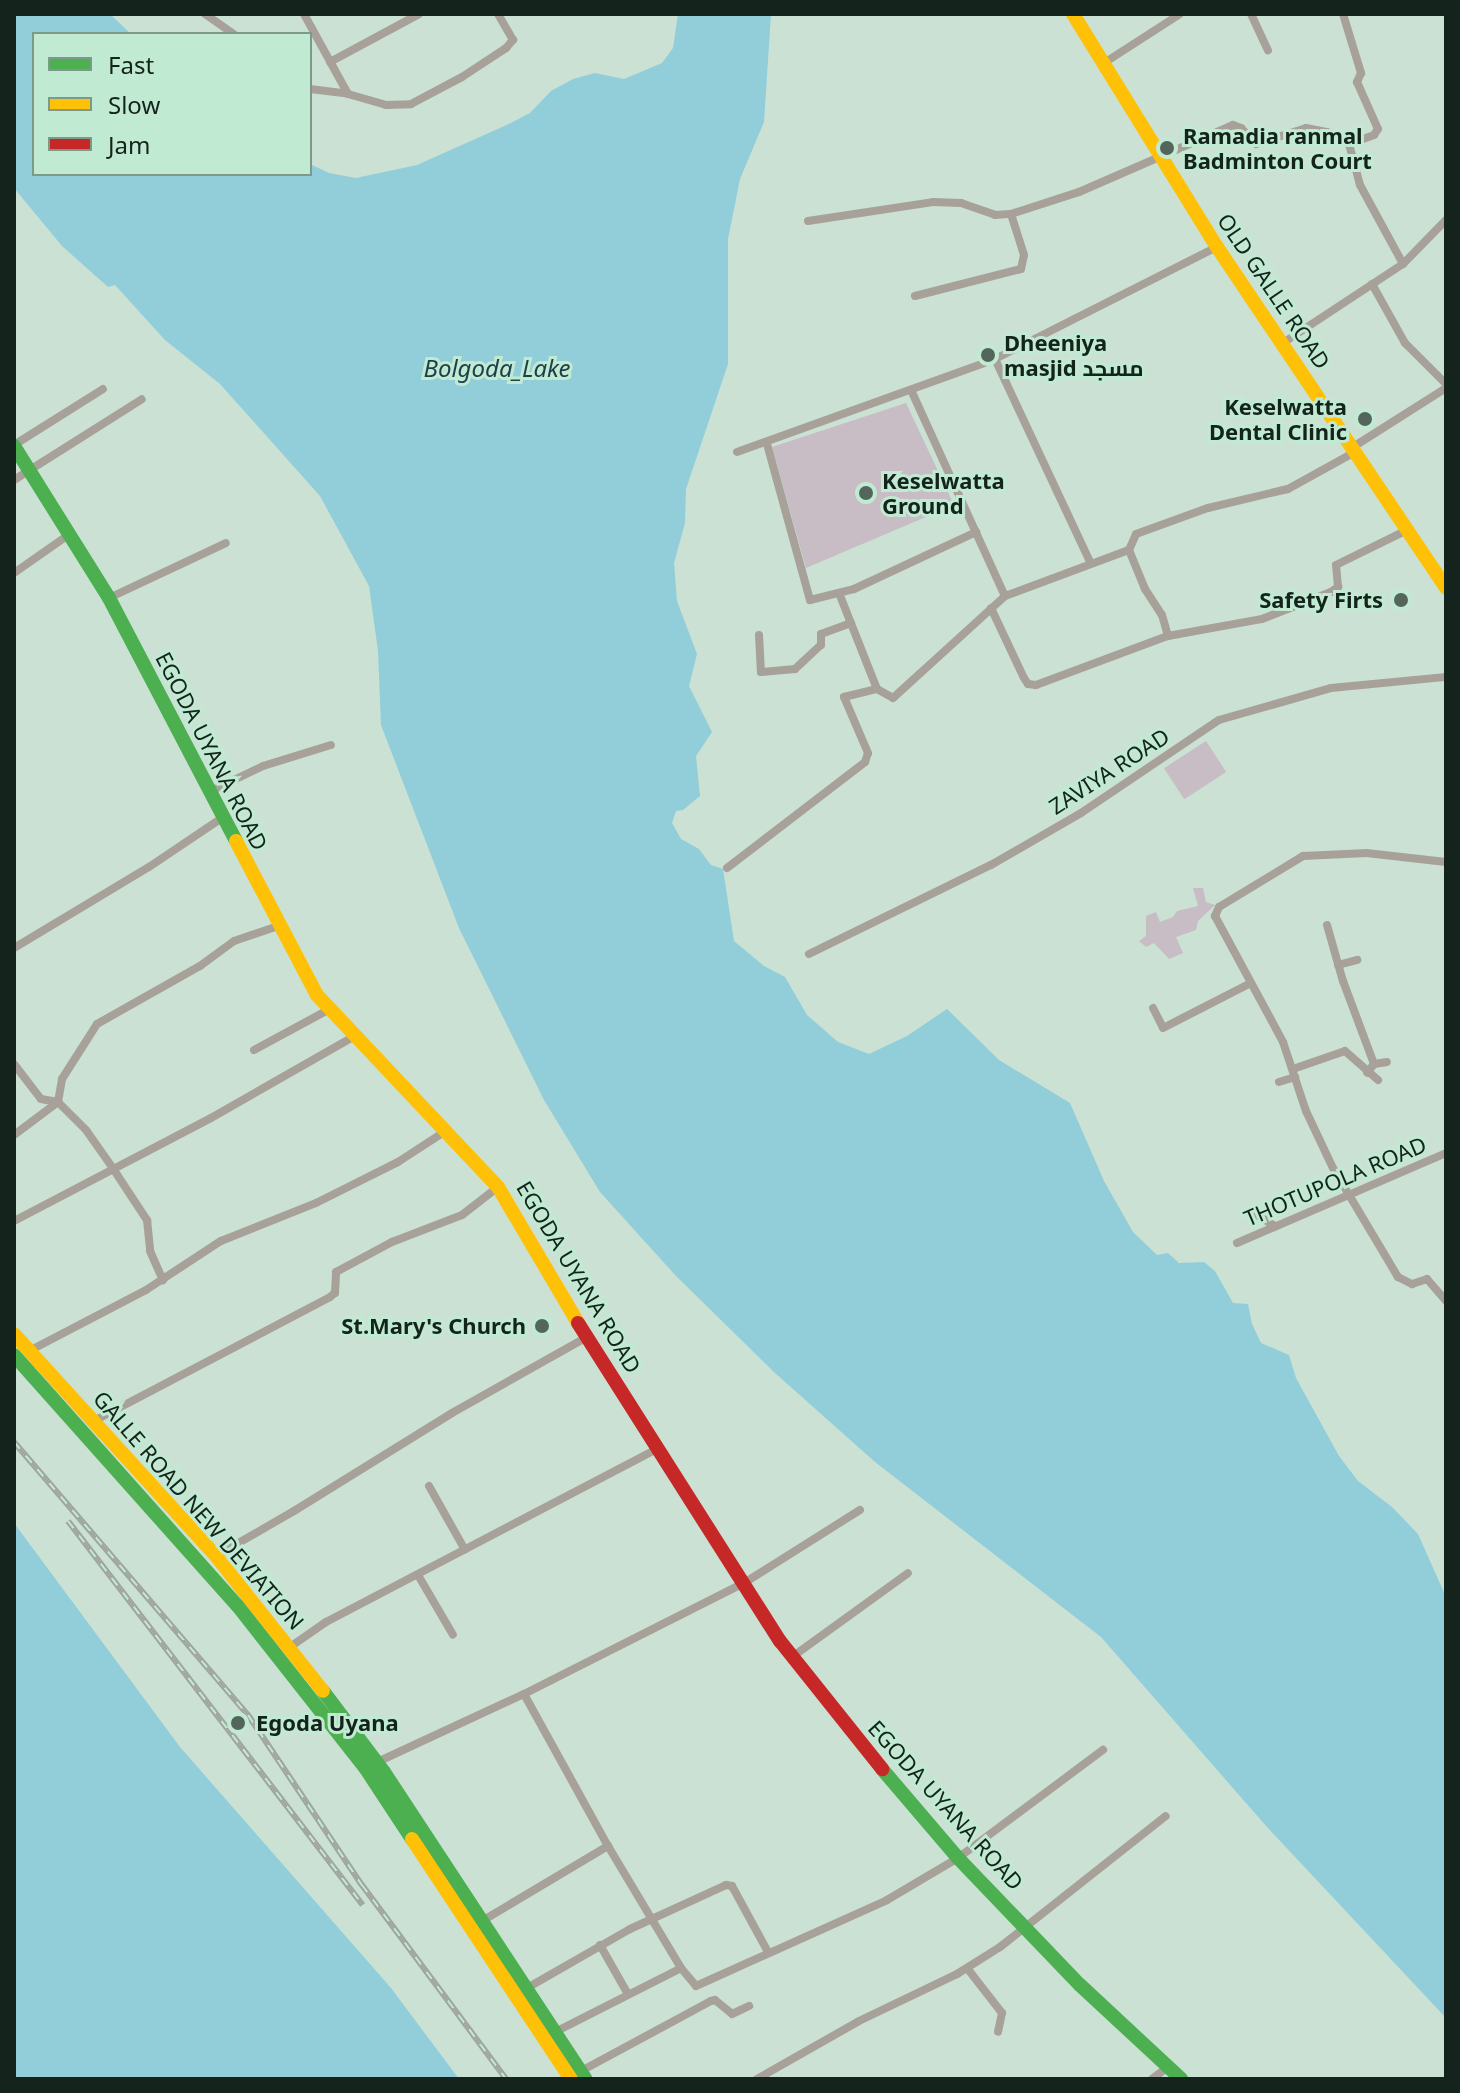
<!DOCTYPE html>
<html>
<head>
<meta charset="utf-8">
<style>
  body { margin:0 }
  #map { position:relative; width:1460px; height:2093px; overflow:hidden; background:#cae1d4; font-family:"Noto Sans",Cairo,sans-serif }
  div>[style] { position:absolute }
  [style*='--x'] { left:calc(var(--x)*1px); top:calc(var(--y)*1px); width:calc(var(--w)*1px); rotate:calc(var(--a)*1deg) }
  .green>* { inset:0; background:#c8bdc4; transform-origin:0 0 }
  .water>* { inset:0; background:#92cdda }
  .street>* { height:8px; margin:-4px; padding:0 4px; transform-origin:4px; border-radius:4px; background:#a7a199 }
  .fast>* { height:14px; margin:-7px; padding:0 7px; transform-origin:7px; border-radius:7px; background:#4caf50 }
  .slow>* { height:14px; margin:-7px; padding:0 7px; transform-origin:7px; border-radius:7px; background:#ffc107 }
  .jam>* { height:14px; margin:-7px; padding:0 7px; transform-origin:7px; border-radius:7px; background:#c62828 }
  .rail>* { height:6px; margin-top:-3px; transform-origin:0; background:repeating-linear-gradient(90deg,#c1ead3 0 9px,#9fa59c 0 18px); box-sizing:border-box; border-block:2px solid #9fa59c }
  .dots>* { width:22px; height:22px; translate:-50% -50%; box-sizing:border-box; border:4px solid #c1ead3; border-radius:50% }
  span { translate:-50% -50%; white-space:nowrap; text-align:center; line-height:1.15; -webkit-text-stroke:6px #c1ead3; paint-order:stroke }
  .poi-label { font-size:22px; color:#14231b; font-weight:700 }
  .left { translate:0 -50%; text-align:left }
  .right { translate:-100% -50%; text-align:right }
  .street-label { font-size:22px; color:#14231b }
  .water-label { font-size:24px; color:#1c3f4b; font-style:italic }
  .frame { position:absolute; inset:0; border:16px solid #14231b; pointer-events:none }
  .legend { position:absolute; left:32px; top:32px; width:280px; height:144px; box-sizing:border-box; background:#c1ead3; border:2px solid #7c9a89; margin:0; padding:10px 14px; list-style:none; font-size:24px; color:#14231b }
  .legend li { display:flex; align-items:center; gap:16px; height:40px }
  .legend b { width:40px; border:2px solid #7c9a89 }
</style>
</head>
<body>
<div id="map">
  <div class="green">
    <i style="clip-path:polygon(906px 403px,954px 505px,806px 568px,772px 447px)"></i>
    <i style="left:1206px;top:741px;width:37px;height:50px;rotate:57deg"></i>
    <i style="clip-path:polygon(1193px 888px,1203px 888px,1206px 902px,1215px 905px,1198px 921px,1196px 930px,1176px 937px,1183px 953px,1169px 959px,1154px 943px,1146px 947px,1139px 941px,1146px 936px,1146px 916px,1156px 912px,1160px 922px,1173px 917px,1177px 911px,1198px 906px)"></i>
  </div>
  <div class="water">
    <i style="clip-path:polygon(14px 14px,111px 15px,131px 34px,34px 34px,34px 174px,310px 174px,310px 164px,329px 173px,356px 178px,417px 165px,511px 123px,530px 113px,551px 91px,573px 79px,595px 73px,624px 79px,662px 63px,673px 48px,678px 14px,771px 14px,764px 122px,740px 179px,728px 239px,728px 364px,686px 489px,685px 523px,674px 563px,677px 601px,697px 654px,689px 686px,712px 732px,696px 756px,700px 796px,683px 810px,676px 811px,672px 823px,681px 839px,699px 849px,711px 865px,723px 869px,734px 941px,764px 966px,785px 977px,807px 1015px,838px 1042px,869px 1054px,907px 1036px,947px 1009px,999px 1060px,1070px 1103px,1104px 1181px,1133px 1232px,1157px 1255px,1168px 1253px,1179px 1263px,1204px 1262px,1215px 1271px,1233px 1303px,1248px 1304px,1252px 1324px,1261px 1343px,1289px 1355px,1296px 1378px,1339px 1456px,1358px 1481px,1392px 1507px,1418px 1534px,1446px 1597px,1446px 2018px,1267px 1827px,1101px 1637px,875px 1462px,775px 1373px,676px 1276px,600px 1192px,544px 1100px,459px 928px,381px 725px,378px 651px,369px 586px,320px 496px,220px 384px,165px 340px,115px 285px,108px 287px,62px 246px,14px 188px)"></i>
    <i style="clip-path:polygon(14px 1523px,180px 1747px,391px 1988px,459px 2079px,14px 2079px)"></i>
  </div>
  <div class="street">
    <i style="--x:205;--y:14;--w:35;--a:35"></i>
    <i style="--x:304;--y:14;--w:91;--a:61.2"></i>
    <i style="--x:1251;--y:14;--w:40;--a:65"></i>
    <i style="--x:1343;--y:14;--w:62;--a:73"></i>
    <i style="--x:1361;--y:73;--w:10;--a:114"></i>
    <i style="--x:1357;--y:82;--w:51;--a:65.9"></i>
    <i style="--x:1378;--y:129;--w:7;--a:124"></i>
    <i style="--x:1374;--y:135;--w:27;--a:160"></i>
    <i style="--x:330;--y:62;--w:101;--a:-28.3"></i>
    <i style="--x:1104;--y:63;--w:90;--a:-32.8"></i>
    <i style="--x:310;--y:89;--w:38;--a:7"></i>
    <i style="--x:348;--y:94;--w:40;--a:16"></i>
    <i style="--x:386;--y:105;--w:25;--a:-2"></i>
    <i style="--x:411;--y:104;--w:58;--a:-27.9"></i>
    <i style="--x:462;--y:77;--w:53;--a:-33.4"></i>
    <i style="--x:506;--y:48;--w:11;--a:-49"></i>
    <i style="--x:513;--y:40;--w:30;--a:-120"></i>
    <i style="--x:808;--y:221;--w:126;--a:-8.6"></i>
    <i style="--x:933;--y:202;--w:28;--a:2"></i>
    <i style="--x:961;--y:203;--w:36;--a:19"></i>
    <i style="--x:995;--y:215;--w:16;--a:-4"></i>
    <i style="--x:1011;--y:214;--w:71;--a:-17.9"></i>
    <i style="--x:1079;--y:192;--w:168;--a:-23.5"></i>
    <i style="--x:1233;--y:125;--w:9;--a:21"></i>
    <i style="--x:1241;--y:128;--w:22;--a:47"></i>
    <i style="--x:1256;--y:144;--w:52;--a:-17.7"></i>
    <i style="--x:1306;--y:128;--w:21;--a:11"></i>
    <i style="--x:1327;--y:132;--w:18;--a:19"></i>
    <i style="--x:1344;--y:138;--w:8;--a:50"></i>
    <i style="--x:1349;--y:144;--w:42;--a:75"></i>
    <i style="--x:1360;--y:185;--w:90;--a:61.4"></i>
    <i style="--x:1372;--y:284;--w:68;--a:60.8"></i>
    <i style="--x:1405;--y:343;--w:58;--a:45"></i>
    <i style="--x:915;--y:296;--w:109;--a:-14.3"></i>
    <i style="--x:1021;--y:269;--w:14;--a:-78"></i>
    <i style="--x:1024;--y:255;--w:43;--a:-107.6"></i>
    <i style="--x:1283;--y:343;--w:144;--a:-33.4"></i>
    <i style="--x:1403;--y:264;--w:62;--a:-45.7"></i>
    <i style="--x:995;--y:359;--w:226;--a:64.9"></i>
    <i style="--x:911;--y:390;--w:226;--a:65.5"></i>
    <i style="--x:767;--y:444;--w:162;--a:74.6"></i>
    <i style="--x:810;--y:600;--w:45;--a:-14"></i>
    <i style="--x:854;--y:589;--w:135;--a:-25"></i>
    <i style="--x:14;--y:445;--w:105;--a:-32.2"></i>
    <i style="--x:1353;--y:447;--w:110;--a:-32.4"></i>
    <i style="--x:737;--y:452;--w:274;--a:-19.8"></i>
    <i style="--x:995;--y:359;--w:249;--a:-26.8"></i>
    <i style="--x:14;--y:480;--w:151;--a:-32.3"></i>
    <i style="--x:1129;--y:550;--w:42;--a:67.7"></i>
    <i style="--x:1145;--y:589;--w:31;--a:57"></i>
    <i style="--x:1162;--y:615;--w:22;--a:74"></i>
    <i style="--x:14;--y:573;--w:68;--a:-34.9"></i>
    <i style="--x:839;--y:593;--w:103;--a:68.4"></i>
    <i style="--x:109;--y:598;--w:129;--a:-25.2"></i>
    <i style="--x:991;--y:608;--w:77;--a:64.8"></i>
    <i style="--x:1024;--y:678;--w:7;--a:56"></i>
    <i style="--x:1028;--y:684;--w:8;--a:7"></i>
    <i style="--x:1036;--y:685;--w:141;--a:-20.4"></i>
    <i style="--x:1168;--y:636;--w:96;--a:-10.3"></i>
    <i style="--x:1262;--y:619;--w:74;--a:-21.4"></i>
    <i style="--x:1331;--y:592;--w:9;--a:-36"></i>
    <i style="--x:1338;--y:587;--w:22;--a:-95"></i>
    <i style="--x:1336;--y:565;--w:79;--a:-26.2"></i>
    <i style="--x:759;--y:635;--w:37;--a:87"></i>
    <i style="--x:761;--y:672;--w:34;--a:-5"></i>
    <i style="--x:795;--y:669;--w:35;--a:-43"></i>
    <i style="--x:821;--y:645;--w:11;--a:-90"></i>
    <i style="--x:821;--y:634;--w:32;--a:-20"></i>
    <i style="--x:209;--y:792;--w:60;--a:-25.7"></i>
    <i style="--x:263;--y:766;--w:71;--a:-17.2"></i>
    <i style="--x:1446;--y:862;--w:80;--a:-173.5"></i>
    <i style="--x:1367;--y:853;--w:64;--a:177.3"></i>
    <i style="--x:1303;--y:856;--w:98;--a:148.7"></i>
    <i style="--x:1219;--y:907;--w:10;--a:114"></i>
    <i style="--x:1215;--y:916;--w:143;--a:61.6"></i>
    <i style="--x:1283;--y:1042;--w:73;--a:71.6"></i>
    <i style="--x:1306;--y:1111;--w:63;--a:64.7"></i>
    <i style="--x:1333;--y:1168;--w:127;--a:59.2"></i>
    <i style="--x:1398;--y:1277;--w:16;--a:27"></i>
    <i style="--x:1412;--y:1284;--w:16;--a:-18"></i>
    <i style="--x:1427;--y:1279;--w:29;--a:49"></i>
    <i style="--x:727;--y:868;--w:174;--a:-37.5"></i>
    <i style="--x:865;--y:762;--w:9;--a:-72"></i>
    <i style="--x:868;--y:753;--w:61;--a:-113.2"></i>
    <i style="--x:844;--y:697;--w:34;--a:-14"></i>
    <i style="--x:877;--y:689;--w:18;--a:29"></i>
    <i style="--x:893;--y:698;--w:151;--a:-42.3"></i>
    <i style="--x:1005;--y:596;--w:132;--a:-20.4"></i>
    <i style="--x:1129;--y:550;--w:17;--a:-66"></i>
    <i style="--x:1136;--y:534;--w:77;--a:-19.9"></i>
    <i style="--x:1208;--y:508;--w:82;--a:-13.4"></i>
    <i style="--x:1288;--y:489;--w:77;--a:-28.9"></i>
    <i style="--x:1327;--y:925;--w:58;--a:74.1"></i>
    <i style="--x:1343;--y:981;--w:89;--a:69.5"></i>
    <i style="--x:1374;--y:1064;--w:11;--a:128"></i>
    <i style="--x:14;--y:948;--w:157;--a:-31"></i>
    <i style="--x:149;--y:867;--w:88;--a:-33.9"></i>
    <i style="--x:809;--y:954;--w:203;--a:-26.1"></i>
    <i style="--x:991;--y:865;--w:104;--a:-30"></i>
    <i style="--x:1081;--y:813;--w:166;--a:-34"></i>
    <i style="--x:1219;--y:720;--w:116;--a:-15.9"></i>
    <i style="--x:1331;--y:688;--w:116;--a:-5.5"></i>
    <i style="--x:1338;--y:965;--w:20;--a:-15"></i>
    <i style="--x:1153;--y:1008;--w:22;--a:63"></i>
    <i style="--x:1163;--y:1028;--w:97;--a:-27.1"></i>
    <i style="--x:254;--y:1050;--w:84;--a:-28.4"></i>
    <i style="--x:14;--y:1064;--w:44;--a:52.4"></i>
    <i style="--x:41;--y:1099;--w:17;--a:10"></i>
    <i style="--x:58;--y:1102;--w:40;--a:45"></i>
    <i style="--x:86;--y:1130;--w:45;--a:54.9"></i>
    <i style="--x:112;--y:1167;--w:64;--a:56.6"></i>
    <i style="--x:147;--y:1220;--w:31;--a:84"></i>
    <i style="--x:150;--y:1251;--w:32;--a:66"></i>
    <i style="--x:1374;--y:1064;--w:13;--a:-9"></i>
    <i style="--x:1293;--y:1069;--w:55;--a:-19.1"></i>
    <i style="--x:1345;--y:1051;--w:44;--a:41.3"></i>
    <i style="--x:1279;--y:1082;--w:17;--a:-17"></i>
    <i style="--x:14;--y:1135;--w:55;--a:-36.9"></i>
    <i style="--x:58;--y:1102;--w:23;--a:-80"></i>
    <i style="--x:62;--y:1079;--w:65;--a:-57.5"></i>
    <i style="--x:97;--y:1024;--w:118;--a:-29.4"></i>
    <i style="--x:200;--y:966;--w:42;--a:-36.3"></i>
    <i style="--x:234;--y:941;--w:46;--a:-18.8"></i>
    <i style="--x:1254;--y:1213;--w:25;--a:32"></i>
    <i style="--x:14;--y:1221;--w:222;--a:-27.6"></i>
    <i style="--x:211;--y:1118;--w:166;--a:-29.7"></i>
    <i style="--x:1237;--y:1243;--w:228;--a:-23.3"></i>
    <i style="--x:29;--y:1351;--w:132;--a:-27.5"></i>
    <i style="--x:146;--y:1290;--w:90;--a:-33.2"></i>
    <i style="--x:221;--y:1241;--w:102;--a:-21.8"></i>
    <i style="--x:316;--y:1203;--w:92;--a:-26.6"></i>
    <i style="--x:398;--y:1162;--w:59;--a:-33.1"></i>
    <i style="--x:92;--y:1422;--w:269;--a:-27.7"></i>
    <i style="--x:330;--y:1297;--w:6;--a:-39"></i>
    <i style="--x:335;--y:1293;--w:21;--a:-87"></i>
    <i style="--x:336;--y:1272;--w:64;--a:-28.2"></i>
    <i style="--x:392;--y:1242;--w:75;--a:-21.1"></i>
    <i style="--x:462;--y:1215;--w:46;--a:-37.9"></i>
    <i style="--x:429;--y:1486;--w:73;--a:60.6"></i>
    <i style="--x:216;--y:1556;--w:90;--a:-30"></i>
    <i style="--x:294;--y:1511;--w:186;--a:-31.8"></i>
    <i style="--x:452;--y:1413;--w:155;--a:-29.4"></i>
    <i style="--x:418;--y:1575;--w:69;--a:59.7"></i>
    <i style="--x:290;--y:1647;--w:44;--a:-34.8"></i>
    <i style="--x:326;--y:1622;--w:376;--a:-27.6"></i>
    <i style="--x:792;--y:1657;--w:143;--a:-35.9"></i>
    <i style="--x:524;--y:1694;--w:174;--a:61.1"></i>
    <i style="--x:608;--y:1846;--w:142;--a:59.1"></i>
    <i style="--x:681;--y:1968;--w:23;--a:50"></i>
    <i style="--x:696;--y:1986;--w:209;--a:-24.2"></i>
    <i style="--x:887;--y:1900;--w:82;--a:-30.6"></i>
    <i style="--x:958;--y:1858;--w:181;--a:-36.7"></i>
    <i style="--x:373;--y:1764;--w:166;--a:-24.9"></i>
    <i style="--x:524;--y:1694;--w:246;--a:-26.8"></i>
    <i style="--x:744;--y:1583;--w:137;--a:-32.2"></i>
    <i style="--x:482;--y:1921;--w:147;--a:-30.8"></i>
    <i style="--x:600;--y:1945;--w:56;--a:60.3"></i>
    <i style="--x:967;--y:1968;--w:57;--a:52.1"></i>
    <i style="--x:1002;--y:2013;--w:19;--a:102"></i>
    <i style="--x:527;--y:1988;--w:119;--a:-29.8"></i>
    <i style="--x:630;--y:1929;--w:106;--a:-24.6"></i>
    <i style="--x:726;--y:1885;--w:6;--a:9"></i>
    <i style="--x:732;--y:1886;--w:75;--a:61.4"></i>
    <i style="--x:555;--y:2032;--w:141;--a:-26.9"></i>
    <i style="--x:581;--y:2071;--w:148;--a:-28.3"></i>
    <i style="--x:711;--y:2001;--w:4;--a:-14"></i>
    <i style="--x:715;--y:2000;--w:22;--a:39"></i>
    <i style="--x:732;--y:2014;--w:19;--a:-25"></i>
    <i style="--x:757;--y:2079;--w:117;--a:-29.6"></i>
    <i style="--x:859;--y:2021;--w:109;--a:-25.6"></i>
    <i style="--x:957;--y:1974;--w:51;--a:-32.1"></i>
    <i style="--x:1000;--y:1947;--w:211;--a:-38.3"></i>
    <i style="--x:1152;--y:2079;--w:20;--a:-37"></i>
  </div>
  <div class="fast">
    <i style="--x:14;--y:446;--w:179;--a:58"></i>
    <i style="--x:109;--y:598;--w:274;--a:62.4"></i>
    <i style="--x:14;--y:1355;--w:335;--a:48.3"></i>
    <i style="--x:237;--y:1605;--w:209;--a:51.8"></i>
    <i style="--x:366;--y:1769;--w:84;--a:56.7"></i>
    <i style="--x:323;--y:1691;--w:101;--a:53"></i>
    <i style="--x:384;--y:1772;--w:367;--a:56.7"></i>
    <i style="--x:882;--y:1769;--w:117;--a:49.5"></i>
    <i style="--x:958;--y:1858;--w:176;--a:46.2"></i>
    <i style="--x:1080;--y:1985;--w:138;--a:42.9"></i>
  </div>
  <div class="slow">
    <i style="--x:1073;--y:14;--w:274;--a:58.3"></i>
    <i style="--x:1217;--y:247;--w:411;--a:56.1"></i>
    <i style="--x:236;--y:841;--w:174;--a:62.3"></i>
    <i style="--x:317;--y:995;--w:264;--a:46.7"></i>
    <i style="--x:498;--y:1187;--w:158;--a:59.5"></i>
    <i style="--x:14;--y:1334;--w:300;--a:47.7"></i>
    <i style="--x:216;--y:1556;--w:172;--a:51.6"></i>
    <i style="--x:412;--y:1839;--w:288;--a:56.5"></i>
  </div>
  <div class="jam">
    <i style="--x:578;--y:1323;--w:377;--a:57.6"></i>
    <i style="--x:780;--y:1641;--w:164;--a:51.4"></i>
  </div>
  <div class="rail">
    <i style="--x:14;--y:1442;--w:360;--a:49.4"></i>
    <i style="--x:248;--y:1715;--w:205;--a:56.2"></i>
    <i style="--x:362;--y:1885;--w:242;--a:53.4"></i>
    <i style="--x:68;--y:1521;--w:484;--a:52.5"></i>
  </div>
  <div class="dots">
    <i style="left:1167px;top:148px;background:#54665c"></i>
    <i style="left:988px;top:355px;background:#54665c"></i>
    <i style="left:1365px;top:419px;background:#54665c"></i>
    <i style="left:866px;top:493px;background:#54665c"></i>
    <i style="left:1401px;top:600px;background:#54665c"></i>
    <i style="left:542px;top:1326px;background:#54665c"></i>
    <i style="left:238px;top:1723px;background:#54665c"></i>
  </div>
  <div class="poi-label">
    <span class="left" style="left:1183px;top:148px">Ramadia ranmal<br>Badminton Court</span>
    <span class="left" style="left:1004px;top:355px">Dheeniya<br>masjid مسجد</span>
    <span class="right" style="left:1347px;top:419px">Keselwatta<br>Dental Clinic</span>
    <span class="left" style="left:882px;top:493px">Keselwatta<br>Ground</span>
    <span class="right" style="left:1383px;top:600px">Safety Firts</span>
    <span class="right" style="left:526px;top:1326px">St.Mary's Church</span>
    <span class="left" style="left:256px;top:1723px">Egoda Uyana</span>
  </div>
  <div class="street-label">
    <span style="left:1274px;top:291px;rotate:56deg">OLD GALLE ROAD</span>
    <span style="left:212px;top:751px;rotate:63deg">EGODA UYANA ROAD</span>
    <span style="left:1109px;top:771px;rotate:-33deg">ZAVIYA ROAD</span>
    <span style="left:1335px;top:1181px;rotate:-23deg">THOTUPOLA ROAD</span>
    <span style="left:579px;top:1277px;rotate:59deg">EGODA UYANA ROAD</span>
    <span style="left:199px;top:1510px;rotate:49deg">GALLE ROAD NEW DEVIATION</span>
    <span style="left:946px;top:1805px;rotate:48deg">EGODA UYANA ROAD</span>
  </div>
  <div class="water-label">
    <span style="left:497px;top:368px">Bolgoda_Lake</span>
  </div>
  <div class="frame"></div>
  <ul class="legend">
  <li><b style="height:10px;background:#4caf50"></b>Fast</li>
  <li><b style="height:10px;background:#ffc107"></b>Slow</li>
  <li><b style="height:10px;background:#c62828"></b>Jam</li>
  </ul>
</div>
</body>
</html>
